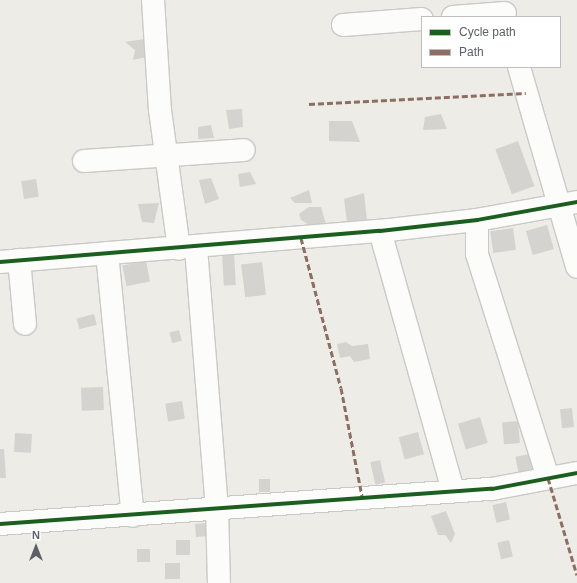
<!DOCTYPE html>
<html>
<head>
<meta charset="utf-8">
<style>
  body { margin:0 }
  #map { position:relative; width:577px; height:583px; overflow:hidden; background:#edece7; font-family:Arial,sans-serif }
  div>[style] { position:absolute }
  [style*='--x'] { left:calc(var(--x)*1px); top:calc(var(--y)*1px); width:calc(var(--w)*1px); rotate:calc(var(--a)*1deg) }
  .building>* { inset:0; background:#d4d3d0; transform-origin:0 0 }
  .roads { filter:drop-shadow(1px 0 #c9c9c8) drop-shadow(-1px 0 #c9c9c8) drop-shadow(0 1px #c9c9c8) drop-shadow(0 -1px #c9c9c8) }
  .minor>* { height:22px; margin:-11px; padding:0 11px; transform-origin:11px; border-radius:11px; background:#fcfcfb }
  .quiet>* { height:3px; margin-top:-1.5px; transform-origin:0; background:repeating-linear-gradient(90deg,#8d6e63 0 6px,transparent 0 9px) }
  .cycleway>* { height:4px; margin:-2px; padding:0 2px; transform-origin:2px; border-radius:2px; background:#1b5e20 }
  span { translate:-50% -50%; white-space:nowrap; text-align:center; line-height:1.15; -webkit-text-stroke:4px #fff; paint-order:stroke }
  .legend { position:absolute; left:421px; top:16px; width:140px; height:52px; box-sizing:border-box; background:#fff; border:1px solid #bebfc2; margin:0; padding:5px 7px; list-style:none; font-size:12px; color:#5c6066 }
  .legend li { display:flex; align-items:center; gap:8px; height:20px }
  .legend b { width:20px; border:1px solid #bebfc2 }
  .north { position:absolute; left:16px; top:527px; width:40px; height:40px; -webkit-text-stroke:3px #fff; paint-order:stroke; rotate:0deg; font-size:11px; font-weight:700; line-height:16px; text-align:center; color:#5c6066 }
  .north::after { content:''; display:block; margin:auto; width:14px; height:18px; background:#5c6066; clip-path:polygon(50% 0,100% 100%,50% 72%,0 100%) }
</style>
</head>
<body>
<div id="map">
  <div class="building">
    <i style="clip-path:polygon(151px 38px,151px 56px,133px 60px,135px 50px,125px 42px)"></i>
    <i style="clip-path:polygon(242px 109px,243px 127px,229px 129px,226px 110px)"></i>
    <i style="clip-path:polygon(441px 114px,447px 129px,423px 130px,425px 117px)"></i>
    <i style="clip-path:polygon(329px 121px,352px 121px,360px 142px,329px 141px)"></i>
    <i style="clip-path:polygon(211px 125px,214px 138px,198px 139px,198px 127px)"></i>
    <i style="left:518px;top:141px;width:48px;height:24px;rotate:70deg"></i>
    <i style="clip-path:polygon(250px 172px,256px 184px,240px 187px,238px 174px)"></i>
    <i style="clip-path:polygon(211px 178px,219px 199px,205px 204px,199px 180px)"></i>
    <i style="left:36px;top:179px;width:18px;height:15px;rotate:81deg"></i>
    <i style="clip-path:polygon(309px 190px,312px 203px,295px 203px,290px 198px)"></i>
    <i style="clip-path:polygon(364px 193px,367px 220px,347px 222px,344px 199px)"></i>
    <i style="clip-path:polygon(159px 203px,154px 223px,142px 222px,138px 204px)"></i>
    <i style="clip-path:polygon(309px 207px,321px 207px,326px 224px,311px 226px,301px 220px,299px 214px)"></i>
    <i style="left:547px;top:225px;width:25px;height:22px;rotate:74deg"></i>
    <i style="left:513px;top:228px;width:22px;height:23px;rotate:82deg"></i>
    <i style="left:234px;top:251px;width:34px;height:12px;rotate:87deg"></i>
    <i style="left:146px;top:261px;width:21px;height:24px;rotate:79deg"></i>
    <i style="left:262px;top:262px;width:33px;height:21px;rotate:83deg"></i>
    <i style="left:94px;top:314px;width:11px;height:18px;rotate:75deg"></i>
    <i style="left:179px;top:330px;width:11px;height:10px;rotate:75deg"></i>
    <i style="clip-path:polygon(346px 342px,352px 346px,368px 344px,370px 359px,354px 362px,350px 356px,340px 358px,337px 344px)"></i>
    <i style="left:103px;top:387px;width:23px;height:22px;rotate:88deg"></i>
    <i style="left:182px;top:401px;width:18px;height:17px;rotate:81deg"></i>
    <i style="left:572px;top:408px;width:19px;height:12px;rotate:84deg"></i>
    <i style="left:480px;top:417px;width:27px;height:23px;rotate:73deg"></i>
    <i style="left:518px;top:421px;width:22px;height:16px;rotate:85deg"></i>
    <i style="left:418px;top:432px;width:23px;height:20px;rotate:75deg"></i>
    <i style="left:15px;top:433px;width:17px;height:19px;rotate:3deg"></i>
    <i style="clip-path:polygon(0 449px,4px 449px,6px 478px,0 478px)"></i>
    <i style="left:535px;top:453px;width:16px;height:20px;rotate:79deg"></i>
    <i style="left:380px;top:460px;width:23px;height:10px;rotate:77deg"></i>
    <i style="left:259px;top:479px;width:11px;height:13px"></i>
    <i style="left:506px;top:502px;width:18px;height:14px;rotate:77deg"></i>
    <i style="clip-path:polygon(446px 511px,455px 534px,451px 543px,445px 535px,438px 535px,431px 516px)"></i>
    <i style="left:208px;top:523px;width:13px;height:13px;rotate:86deg"></i>
    <i style="left:176px;top:540px;width:14px;height:15px"></i>
    <i style="left:509px;top:540px;width:17px;height:12px;rotate:77deg"></i>
    <i style="left:137px;top:549px;width:13px;height:13px"></i>
    <i style="left:165px;top:563px;width:15px;height:16px"></i>
  </div>
  <div class="roads">
    <div class="minor">
      <i style="--x:153;--y:0;--w:110;--a:86.4"></i>
      <i style="--x:160;--y:110;--w:140;--a:82.2"></i>
      <i style="--x:453;--y:17;--w:52;--a:-4.4"></i>
      <i style="--x:343;--y:25;--w:79;--a:-4.3"></i>
      <i style="--x:519;--y:67;--w:208;--a:73.8"></i>
      <i style="--x:84;--y:161;--w:160;--a:-3.9"></i>
      <i style="--x:477;--y:220;--w:34;--a:90"></i>
      <i style="--x:477;--y:254;--w:235;--a:72.4"></i>
      <i style="--x:380;--y:231;--w:270;--a:74.3"></i>
      <i style="--x:196;--y:248;--w:261;--a:85.4"></i>
      <i style="--x:217;--y:508;--w:75;--a:88.5"></i>
      <i style="--x:107;--y:253;--w:264;--a:84.4"></i>
      <i style="--x:19;--y:260;--w:64;--a:84.6"></i>
      <i style="--x:0;--y:262;--w:381;--a:-4.7"></i>
      <i style="--x:380;--y:231;--w:98;--a:-6.5"></i>
      <i style="--x:477;--y:220;--w:102;--a:-10.2"></i>
      <i style="--x:0;--y:524;--w:493;--a:-4.1"></i>
      <i style="--x:492;--y:489;--w:86;--a:-10.7"></i>
    </div>
  </div>
  <div class="quiet">
    <i style="--x:309;--y:104;--w:217;--a:-2.9"></i>
    <i style="--x:301;--y:238;--w:155;--a:75.1"></i>
    <i style="--x:341;--y:388;--w:110;--a:79"></i>
    <i style="--x:548;--y:478;--w:101;--a:73.4"></i>
  </div>
  <div class="cycleway">
    <i style="--x:0;--y:262;--w:381;--a:-4.7"></i>
    <i style="--x:380;--y:231;--w:98;--a:-6.5"></i>
    <i style="--x:477;--y:220;--w:102;--a:-10.2"></i>
    <i style="--x:0;--y:524;--w:493;--a:-4.1"></i>
    <i style="--x:492;--y:489;--w:86;--a:-10.7"></i>
  </div>
  <ul class="legend">
  <li><b style="height:5px;background:#1b5e20"></b>Cycle path</li>
  <li><b style="height:5px;background:#8d6e63"></b>Path</li>
  </ul>
  <div class="north">N</div>
</div>
</body>
</html>
